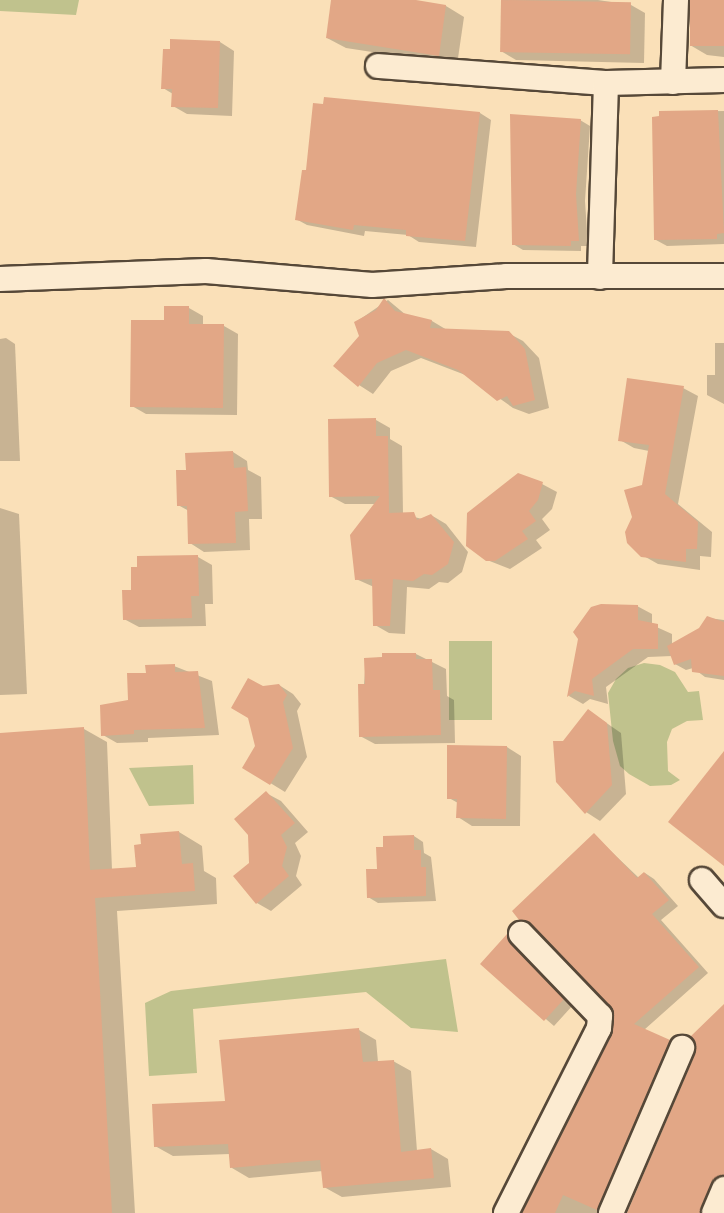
<!DOCTYPE html>
<html>
<head>
<meta charset="utf-8">
<style>
  body { margin:0 }
  #map { position:relative; width:724px; height:1213px; overflow:hidden; background:#fae0b8; font-family:"IM FELL DW Pica",serif }
  div>[style] { position:absolute }
  [style*='--x'] { left:calc(var(--x)*1px); top:calc(var(--y)*1px); width:calc(var(--w)*1px); rotate:calc(var(--a)*1deg) }
  .green>* { inset:0; background:#c0c28d; transform-origin:0 0 }
  .shadow>* { inset:0; background:#0003 }
  .building>* { inset:0; background:#e2a786; transform-origin:0 0 }
  .roads { filter:drop-shadow(2px 0 #564838) drop-shadow(-2px 0 #564838) drop-shadow(0 2px #564838) drop-shadow(0 -2px #564838) }
  .street>* { height:24px; margin:-12px; padding:0 12px; transform-origin:12px; border-radius:12px; background:#fcebd1 }
  span { translate:-50% -50%; white-space:nowrap; text-align:center; line-height:1.15; -webkit-text-stroke:6px #fcebd1; paint-order:stroke }
</style>
</head>
<body>
<div id="map">
  <div class="green">
    <i style="clip-path:polygon(0 0,79px 0,76px 15px,0 11px)"></i>
    <i style="left:449px;top:641px;width:43px;height:79px"></i>
    <i style="clip-path:polygon(644px 663px,660px 665px,675px 672px,688px 692px,699px 691px,703px 720px,687px 721px,672px 729px,667px 742px,668px 771px,680px 780px,671px 785px,650px 786px,629px 774px,620px 766px,613px 741px,608px 693px,616px 679px,628px 668px)"></i>
    <i style="clip-path:polygon(193px 765px,194px 804px,149px 806px,129px 768px)"></i>
    <i style="clip-path:polygon(446px 959px,458px 1032px,411px 1028px,366px 992px,193px 1009px,197px 1073px,149px 1076px,145px 1003px,171px 991px)"></i>
  </div>
  <div class="shadow">
    <i style="clip-path:polygon(333px 0,408px 0,446px 6px,464px 17px,457px 65px,346px 48px,327px 38px)"></i>
    <i style="clip-path:polygon(502px 0,598px 0,631px 5px,645px 13px,644px 63px,516px 60px,501px 51px)"></i>
    <i style="clip-path:polygon(691px 0,724px 2px,724px 57px,707px 55px,690px 45px)"></i>
    <i style="clip-path:polygon(220px 42px,234px 51px,232px 116px,187px 114px,173px 106px,173px 94px,163px 88px)"></i>
    <i style="clip-path:polygon(325px 99px,480px 113px,491px 120px,476px 247px,419px 242px,408px 235px,365px 231px,364px 236px,307px 225px,296px 219px)"></i>
    <i style="clip-path:polygon(724px 111px,724px 244px,667px 246px,656px 240px,660px 112px)"></i>
    <i style="clip-path:polygon(580px 120px,590px 126px,585px 201px,588px 246px,581px 246px,581px 251px,523px 250px,513px 244px)"></i>
    <i style="clip-path:polygon(388px 300px,406px 315px,432px 321px,447px 330px,508px 333px,523px 341px,539px 358px,549px 408px,529px 414px,513px 408px,468px 376px,421px 358px,391px 371px,373px 394px,359px 385px,361px 337px,356px 322px)"></i>
    <i style="clip-path:polygon(189px 308px,203px 316px,203px 326px,224px 326px,238px 334px,237px 415px,146px 414px,132px 406px,165px 322px)"></i>
    <i style="clip-path:polygon(6px 338px,15px 344px,20px 461px,0 461px,0 339px)"></i>
    <i style="clip-path:polygon(715px 343px,724px 343px,724px 404px,707px 395px,707px 375px,715px 375px)"></i>
    <i style="clip-path:polygon(683px 388px,698px 396px,678px 504px,712px 532px,711px 557px,700px 556px,700px 570px,658px 564px,642px 555px,643px 486px,649px 451px,634px 448px,620px 440px)"></i>
    <i style="clip-path:polygon(376px 420px,390px 428px,390px 439px,402px 446px,403px 514px,422px 519px,431px 515px,446px 524px,468px 552px,462px 572px,448px 583px,439px 582px,429px 589px,407px 587px,405px 634px,389px 633px,375px 625px,374px 587px,356px 579px,376px 504px,345px 504px,330px 496px)"></i>
    <i style="clip-path:polygon(233px 452px,247px 461px,248px 470px,261px 477px,262px 519px,249px 519px,250px 550px,204px 552px,190px 543px,189px 511px,178px 505px)"></i>
    <i style="clip-path:polygon(542px 484px,557px 492px,552px 509px,542px 519px,550px 530px,536px 540px,542px 548px,510px 569px,487px 560px)"></i>
    <i style="clip-path:polygon(0 508px,19px 514px,27px 694px,0 695px)"></i>
    <i style="clip-path:polygon(198px 557px,212px 565px,213px 604px,205px 604px,206px 626px,139px 627px,124px 619px)"></i>
    <i style="clip-path:polygon(637px 606px,652px 614px,652px 625px,672px 634px,672px 645px,700px 629px,708px 618px,724px 620px,724px 680px,705px 677px,693px 668px,686px 670px,675px 664px,672px 656px,648px 657px,606px 687px,608px 704px,590px 699px,583px 704px,569px 696px,580px 638px)"></i>
    <i style="clip-path:polygon(416px 654px,446px 669px,447px 696px,454px 700px,455px 743px,375px 744px,360px 736px,366px 659px)"></i>
    <i style="clip-path:polygon(174px 666px,212px 681px,219px 735px,148px 738px,148px 742px,117px 743px,103px 735px,147px 674px)"></i>
    <i style="clip-path:polygon(279px 685px,293px 694px,301px 704px,297px 711px,307px 757px,285px 792px,244px 767px,256px 746px,263px 688px)"></i>
    <i style="clip-path:polygon(589px 711px,621px 733px,626px 794px,600px 821px,586px 812px,563px 742px)"></i>
    <i style="clip-path:polygon(84px 729px,107px 742px,112px 870px,137px 868px,179px 832px,202px 846px,204px 871px,216px 878px,217px 904px,117px 911px,135px 1213px,0 1213px,0 734px)"></i>
    <i style="clip-path:polygon(507px 747px,521px 756px,520px 826px,472px 826px,458px 817px,458px 803px,449px 798px)"></i>
    <i style="clip-path:polygon(266px 793px,281px 801px,308px 832px,295px 843px,301px 856px,296px 876px,302px 885px,271px 911px,257px 903px,250px 864px,250px 834px)"></i>
    <i style="clip-path:polygon(594px 835px,639px 878px,645px 873px,654px 879px,678px 906px,661px 920px,708px 973px,644px 1030px,680px 1047px,608px 1213px,524px 1213px,615px 1030px,612px 1005px,536px 927px,520px 919px)"></i>
    <i style="clip-path:polygon(414px 836px,423px 842px,424px 853px,431px 857px,436px 901px,378px 903px,368px 897px,385px 848px)"></i>
    <i style="clip-path:polygon(507px 936px,517px 941px,520px 951px,573px 1005px,554px 1026px,482px 964px)"></i>
    <i style="clip-path:polygon(724px 1006px,724px 1187px,713px 1213px,628px 1213px)"></i>
    <i style="clip-path:polygon(359px 1030px,376px 1040px,378px 1062px,393px 1061px,411px 1071px,417px 1151px,431px 1149px,448px 1159px,451px 1187px,342px 1197px,324px 1187px,323px 1171px,249px 1178px,232px 1168px,230px 1154px,173px 1156px,155px 1146px,226px 1102px)"></i>
  </div>
  <div class="building">
    <i style="clip-path:polygon(331px 0,416px 0,446px 5px,439px 56px,326px 38px)"></i>
    <i style="left:501px;top:0;width:130px;height:52px;rotate:1deg"></i>
    <i style="left:690px;top:0;width:34px;height:46px"></i>
    <i style="clip-path:polygon(170px 39px,220px 41px,218px 108px,171px 107px,172px 89px,161px 89px,163px 49px,170px 49px)"></i>
    <i style="clip-path:polygon(324px 97px,480px 112px,465px 241px,406px 236px,406px 230px,354px 225px,353px 230px,295px 220px,302px 170px,306px 170px,313px 103px,323px 104px)"></i>
    <i style="clip-path:polygon(718px 110px,724px 233px,717px 234px,717px 239px,654px 240px,652px 117px,659px 116px,659px 111px)"></i>
    <i style="clip-path:polygon(510px 114px,581px 119px,576px 194px,579px 241px,571px 241px,571px 246px,512px 245px)"></i>
    <i style="clip-path:polygon(384px 298px,395px 311px,432px 320px,430px 328px,509px 331px,525px 349px,535px 400px,513px 406px,507px 396px,497px 401px,458px 370px,406px 350px,377px 363px,358px 387px,333px 366px,359px 336px,354px 322px,376px 310px)"></i>
    <i style="clip-path:polygon(164px 306px,189px 306px,189px 324px,224px 324px,223px 408px,130px 407px,131px 320px,164px 320px)"></i>
    <i style="clip-path:polygon(627px 378px,684px 386px,665px 494px,698px 522px,697px 549px,686px 549px,686px 562px,641px 557px,627px 543px,625px 532px,632px 517px,624px 490px,642px 485px,649px 445px,618px 441px)"></i>
    <i style="clip-path:polygon(376px 418px,376px 436px,388px 436px,389px 513px,414px 512px,417px 520px,431px 514px,454px 542px,448px 564px,432px 575px,424px 574px,413px 581px,393px 579px,390px 626px,373px 626px,372px 579px,355px 580px,350px 535px,380px 496px,329px 497px,328px 419px)"></i>
    <i style="clip-path:polygon(233px 451px,234px 468px,246px 467px,248px 511px,235px 512px,236px 543px,188px 544px,187px 506px,177px 506px,176px 470px,186px 470px,185px 453px)"></i>
    <i style="clip-path:polygon(518px 473px,543px 482px,538px 500px,529px 511px,536px 521px,522px 531px,528px 539px,495px 561px,486px 561px,466px 546px,467px 513px)"></i>
    <i style="clip-path:polygon(198px 555px,199px 596px,191px 596px,192px 618px,123px 620px,122px 590px,131px 590px,131px 567px,137px 567px,137px 556px)"></i>
    <i style="clip-path:polygon(601px 604px,638px 605px,638px 620px,658px 624px,658px 649px,633px 649px,592px 679px,594px 696px,575px 691px,567px 697px,578px 639px,573px 632px,591px 607px)"></i>
    <i style="clip-path:polygon(707px 616px,724px 622px,724px 676px,692px 672px,691px 659px,674px 665px,667px 646px,699px 628px)"></i>
    <i style="clip-path:polygon(382px 653px,416px 653px,416px 659px,432px 659px,433px 690px,440px 690px,441px 735px,359px 737px,358px 684px,365px 684px,364px 658px,382px 657px)"></i>
    <i style="clip-path:polygon(175px 664px,175px 672px,198px 671px,205px 728px,134px 730px,134px 734px,101px 736px,100px 705px,128px 700px,127px 673px,146px 673px,145px 665px)"></i>
    <i style="clip-path:polygon(248px 678px,263px 686px,279px 684px,287px 695px,283px 702px,293px 748px,270px 785px,242px 768px,255px 746px,248px 718px,231px 708px)"></i>
    <i style="clip-path:polygon(588px 709px,607px 723px,612px 785px,585px 814px,556px 782px,553px 741px,563px 741px)"></i>
    <i style="clip-path:polygon(84px 727px,90px 870px,136px 867px,134px 845px,141px 844px,140px 834px,179px 831px,182px 864px,193px 863px,195px 891px,95px 898px,112px 1213px,0 1213px,0 733px)"></i>
    <i style="clip-path:polygon(447px 745px,507px 746px,506px 819px,456px 818px,457px 799px,447px 799px)"></i>
    <i style="clip-path:polygon(724px 751px,724px 866px,668px 822px)"></i>
    <i style="clip-path:polygon(266px 791px,295px 823px,281px 835px,287px 847px,282px 866px,289px 876px,256px 904px,233px 876px,249px 863px,248px 835px,234px 819px)"></i>
    <i style="clip-path:polygon(594px 833px,637px 878px,644px 872px,669px 900px,652px 914px,699px 967px,634px 1024px,670px 1040px,597px 1210px,563px 1195px,555px 1213px,522px 1213px,612px 1034px,614px 1017px,610px 1006px,531px 924px,519px 920px,512px 911px)"></i>
    <i style="clip-path:polygon(414px 835px,414px 850px,421px 850px,421px 867px,426px 867px,426px 896px,367px 898px,366px 869px,377px 869px,376px 847px,383px 847px,383px 836px)"></i>
    <i style="clip-path:polygon(507px 934px,511px 944px,564px 999px,544px 1021px,480px 964px)"></i>
    <i style="clip-path:polygon(724px 1004px,724px 1175px,711px 1183px,700px 1213px,627px 1213px,695px 1054px,696px 1046px,690px 1037px)"></i>
    <i style="clip-path:polygon(359px 1028px,363px 1062px,394px 1060px,401px 1152px,431px 1148px,434px 1178px,323px 1188px,320px 1160px,230px 1168px,228px 1144px,154px 1147px,152px 1104px,225px 1101px,219px 1040px)"></i>
  </div>
  <div class="roads">
    <div class="street">
      <i style="--x:378;--y:66;--w:229;--a:4.3"></i>
      <i style="--x:606;--y:83;--w:194;--a:91.8"></i>
      <i style="--x:673;--y:82;--w:82;--a:-87.9"></i>
      <i style="--x:606;--y:83;--w:118;--a:-1.5"></i>
      <i style="--x:0;--y:279;--w:206;--a:-2.2"></i>
      <i style="--x:206;--y:271;--w:167;--a:4.8"></i>
      <i style="--x:372;--y:285;--w:134;--a:-3.8"></i>
      <i style="--x:506;--y:276;--w:218;--a:0"></i>
      <i style="--x:702;--y:880;--w:33;--a:49"></i>
      <i style="--x:506;--y:1213;--w:207;--a:-63.3"></i>
      <i style="--x:599;--y:1028;--w:12;--a:-85"></i>
      <i style="--x:600;--y:1016;--w:114;--a:-133.9"></i>
      <i style="--x:611;--y:1213;--w:180;--a:-66.7"></i>
      <i style="--x:714;--y:1213;--w:26;--a:-67"></i>
    </div>
  </div>
</div>
</body>
</html>
